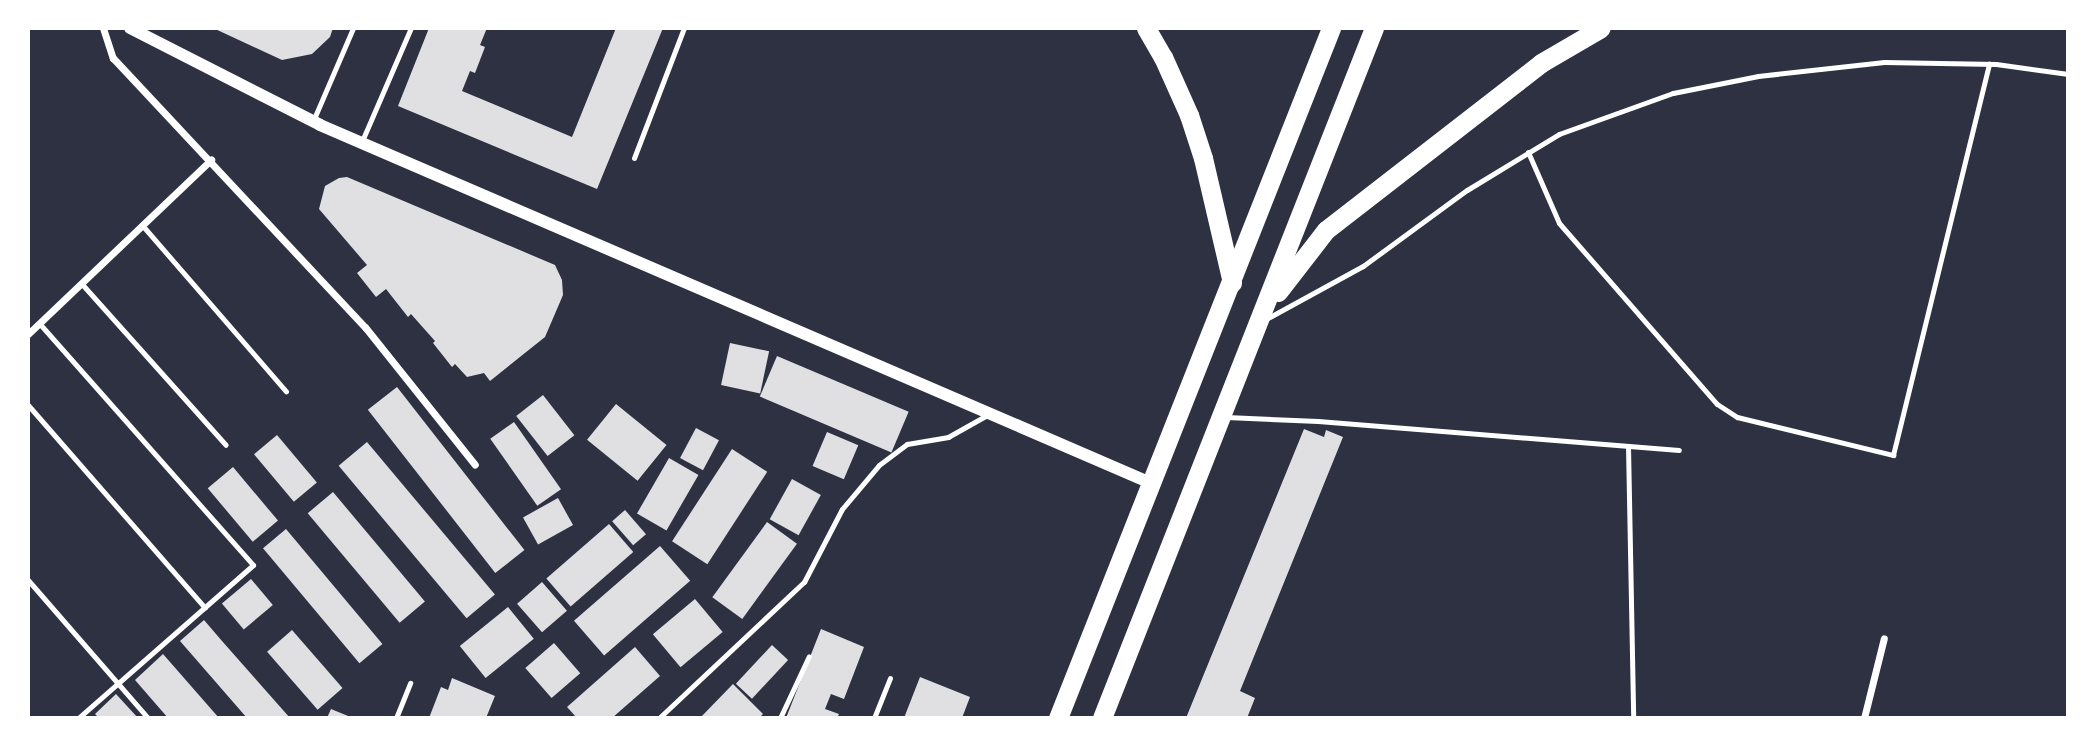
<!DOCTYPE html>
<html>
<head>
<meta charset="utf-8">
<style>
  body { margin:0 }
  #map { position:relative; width:2096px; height:746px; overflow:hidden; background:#2d3142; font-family:"Varela Round",sans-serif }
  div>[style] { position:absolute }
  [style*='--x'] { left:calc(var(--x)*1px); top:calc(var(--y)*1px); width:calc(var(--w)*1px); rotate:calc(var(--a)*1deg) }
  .building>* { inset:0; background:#e0e0e3; transform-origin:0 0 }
  .service>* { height:5px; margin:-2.5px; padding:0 2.5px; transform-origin:2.5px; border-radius:2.5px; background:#fff }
  .minor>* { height:7px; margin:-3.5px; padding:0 3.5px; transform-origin:3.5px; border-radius:3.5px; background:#fff }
  .tertiary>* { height:12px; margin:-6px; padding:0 6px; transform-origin:6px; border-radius:6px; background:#fff }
  .trunk>* { height:19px; margin:-9.5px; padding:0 9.5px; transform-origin:9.5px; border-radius:9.5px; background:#fff }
  span { translate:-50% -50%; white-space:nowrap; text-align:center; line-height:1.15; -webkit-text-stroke:5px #fff; paint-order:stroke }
  .frame { position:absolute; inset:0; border:30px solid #fff; pointer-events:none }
</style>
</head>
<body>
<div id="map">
  <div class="building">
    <i style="clip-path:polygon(213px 28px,333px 28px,330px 37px,312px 54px,282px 60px)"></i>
    <i style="clip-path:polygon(429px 28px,487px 28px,480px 45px,485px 47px,475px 73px,470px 71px,462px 91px,572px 137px,616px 28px,663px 28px,597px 189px,398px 106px)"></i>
    <i style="clip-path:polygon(347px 177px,555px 265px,562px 280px,563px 295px,545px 337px,490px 381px,484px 373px,467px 377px,455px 364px,452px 367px,433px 343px,435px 341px,411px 314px,408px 317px,386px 289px,376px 297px,357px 273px,367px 265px,319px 209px,325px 186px,339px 178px)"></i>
    <i style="left:730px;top:343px;width:40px;height:43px;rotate:12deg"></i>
    <i style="left:777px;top:356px;width:143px;height:44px;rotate:23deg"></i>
    <i style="left:397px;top:387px;width:207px;height:37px;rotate:52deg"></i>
    <i style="left:543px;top:395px;width:51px;height:34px;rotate:52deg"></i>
    <i style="left:616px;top:404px;width:65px;height:46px;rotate:39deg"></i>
    <i style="left:514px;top:422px;width:82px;height:29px;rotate:55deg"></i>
    <i style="left:696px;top:428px;width:26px;height:34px;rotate:28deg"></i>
    <i style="clip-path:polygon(1304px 429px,1324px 437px,1326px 430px,1343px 437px,1240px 691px,1255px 698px,1247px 718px,1186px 718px)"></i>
    <i style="left:827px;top:432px;width:34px;height:37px;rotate:23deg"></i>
    <i style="left:277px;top:435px;width:62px;height:30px;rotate:50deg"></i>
    <i style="left:367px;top:442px;width:199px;height:37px;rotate:50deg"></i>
    <i style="left:732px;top:449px;width:42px;height:110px;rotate:33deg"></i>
    <i style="left:669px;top:458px;width:34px;height:64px;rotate:30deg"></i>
    <i style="left:233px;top:467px;width:70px;height:33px;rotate:50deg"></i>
    <i style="left:792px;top:479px;width:33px;height:46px;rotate:29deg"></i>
    <i style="left:333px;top:492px;width:143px;height:33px;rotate:50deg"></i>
    <i style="left:558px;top:498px;width:31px;height:40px;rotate:61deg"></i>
    <i style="left:625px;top:510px;width:32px;height:17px;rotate:49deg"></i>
    <i style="left:767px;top:522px;width:37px;height:93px;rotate:36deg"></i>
    <i style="left:609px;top:524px;width:37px;height:83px;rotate:49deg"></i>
    <i style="left:286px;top:529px;width:150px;height:30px;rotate:50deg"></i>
    <i style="left:660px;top:546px;width:46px;height:114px;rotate:49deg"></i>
    <i style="left:251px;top:579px;width:34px;height:38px;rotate:50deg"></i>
    <i style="left:542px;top:582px;width:38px;height:33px;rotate:49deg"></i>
    <i style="left:695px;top:599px;width:43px;height:55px;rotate:50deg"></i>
    <i style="left:508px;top:607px;width:41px;height:62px;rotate:51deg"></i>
    <i style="clip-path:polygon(204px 620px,222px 641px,290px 718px,247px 718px,180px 641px)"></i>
    <i style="clip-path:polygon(821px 629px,864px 647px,844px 699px,831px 694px,825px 709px,839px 714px,837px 718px,786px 718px)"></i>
    <i style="left:292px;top:630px;width:77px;height:33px;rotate:49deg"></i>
    <i style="left:554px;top:643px;width:40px;height:38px;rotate:49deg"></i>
    <i style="left:772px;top:645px;width:22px;height:53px;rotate:43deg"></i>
    <i style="clip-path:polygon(635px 647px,660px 676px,612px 718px,577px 718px,567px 707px)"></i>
    <i style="clip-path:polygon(163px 654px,219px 718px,168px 718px,135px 680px)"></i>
    <i style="clip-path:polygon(920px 677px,970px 697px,962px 718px,904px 718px)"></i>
    <i style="clip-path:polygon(452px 678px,495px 696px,486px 718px,429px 718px,441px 687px,448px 690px)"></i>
    <i style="clip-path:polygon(733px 684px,763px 714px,759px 718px,700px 718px)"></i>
    <i style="clip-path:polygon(116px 694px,138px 718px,99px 718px,95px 714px)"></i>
    <i style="clip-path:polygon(331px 709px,353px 718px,327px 718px)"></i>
  </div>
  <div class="service">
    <i style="--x:313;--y:121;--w:101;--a:-66.7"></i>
    <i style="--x:362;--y:141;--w:123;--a:-66.6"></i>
    <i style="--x:1528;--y:152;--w:77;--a:66.4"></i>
    <i style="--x:1559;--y:223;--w:240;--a:48.9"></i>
    <i style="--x:1717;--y:404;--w:24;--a:33"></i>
    <i style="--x:1737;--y:417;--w:161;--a:13.7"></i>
    <i style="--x:1893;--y:455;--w:403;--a:-76.2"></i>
    <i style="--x:634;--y:158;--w:139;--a:-69"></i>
    <i style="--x:142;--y:225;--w:220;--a:49.1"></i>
    <i style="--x:81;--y:283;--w:217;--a:48.2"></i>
    <i style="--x:1266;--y:319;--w:111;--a:-28.7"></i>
    <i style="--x:1363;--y:266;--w:129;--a:-36.2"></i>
    <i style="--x:1467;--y:190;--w:108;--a:-31.3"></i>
    <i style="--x:1559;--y:134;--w:121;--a:-19.8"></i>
    <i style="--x:1673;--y:93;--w:87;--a:-11.3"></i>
    <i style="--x:1758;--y:76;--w:127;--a:-6.3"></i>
    <i style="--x:1884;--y:62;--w:112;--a:1"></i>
    <i style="--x:1996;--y:64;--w:73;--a:7.9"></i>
    <i style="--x:39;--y:323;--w:323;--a:48.5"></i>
    <i style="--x:253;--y:565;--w:232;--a:138.8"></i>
    <i style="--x:28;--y:405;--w:269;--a:48.9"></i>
    <i style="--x:1226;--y:417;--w:92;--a:2.5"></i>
    <i style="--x:1318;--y:421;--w:362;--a:4.6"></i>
    <i style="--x:1628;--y:446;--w:272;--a:88.9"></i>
    <i style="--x:28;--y:580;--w:183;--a:49"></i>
    <i style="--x:396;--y:718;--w:38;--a:-68"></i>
    <i style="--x:659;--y:718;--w:199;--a:-43.2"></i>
    <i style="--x:804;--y:582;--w:82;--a:-62.5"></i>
    <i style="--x:842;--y:509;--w:57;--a:-49.9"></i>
    <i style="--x:879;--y:465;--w:35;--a:-37"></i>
    <i style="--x:907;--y:444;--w:42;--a:-9.7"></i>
    <i style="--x:948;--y:437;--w:47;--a:-29.3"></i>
    <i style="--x:780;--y:718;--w:68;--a:-64.9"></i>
    <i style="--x:874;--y:718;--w:43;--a:-68.2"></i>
  </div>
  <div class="minor">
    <i style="--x:103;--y:28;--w:32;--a:72"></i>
    <i style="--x:113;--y:58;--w:369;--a:46.9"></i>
    <i style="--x:365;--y:327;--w:176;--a:51.4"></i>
    <i style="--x:28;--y:334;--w:253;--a:-43.6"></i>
    <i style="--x:1864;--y:718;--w:82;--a:-76"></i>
  </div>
  <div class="tertiary">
    <i style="--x:130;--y:28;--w:213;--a:27"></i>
    <i style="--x:320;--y:125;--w:907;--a:23.31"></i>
  </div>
  <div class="trunk">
    <i style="--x:1146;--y:28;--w:34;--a:60"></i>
    <i style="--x:1163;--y:57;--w:64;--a:65.9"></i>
    <i style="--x:1189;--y:115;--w:45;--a:72"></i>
    <i style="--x:1203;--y:158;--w:128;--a:76.9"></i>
    <i style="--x:1278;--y:292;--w:78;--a:-52.3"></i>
    <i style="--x:1326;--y:230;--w:272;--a:-37.8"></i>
    <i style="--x:1541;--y:63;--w:69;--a:-30.3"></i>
    <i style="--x:1058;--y:718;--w:742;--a:-68.41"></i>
    <i style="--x:1102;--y:718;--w:742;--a:-68.49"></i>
  </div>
  <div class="frame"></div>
</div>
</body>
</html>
